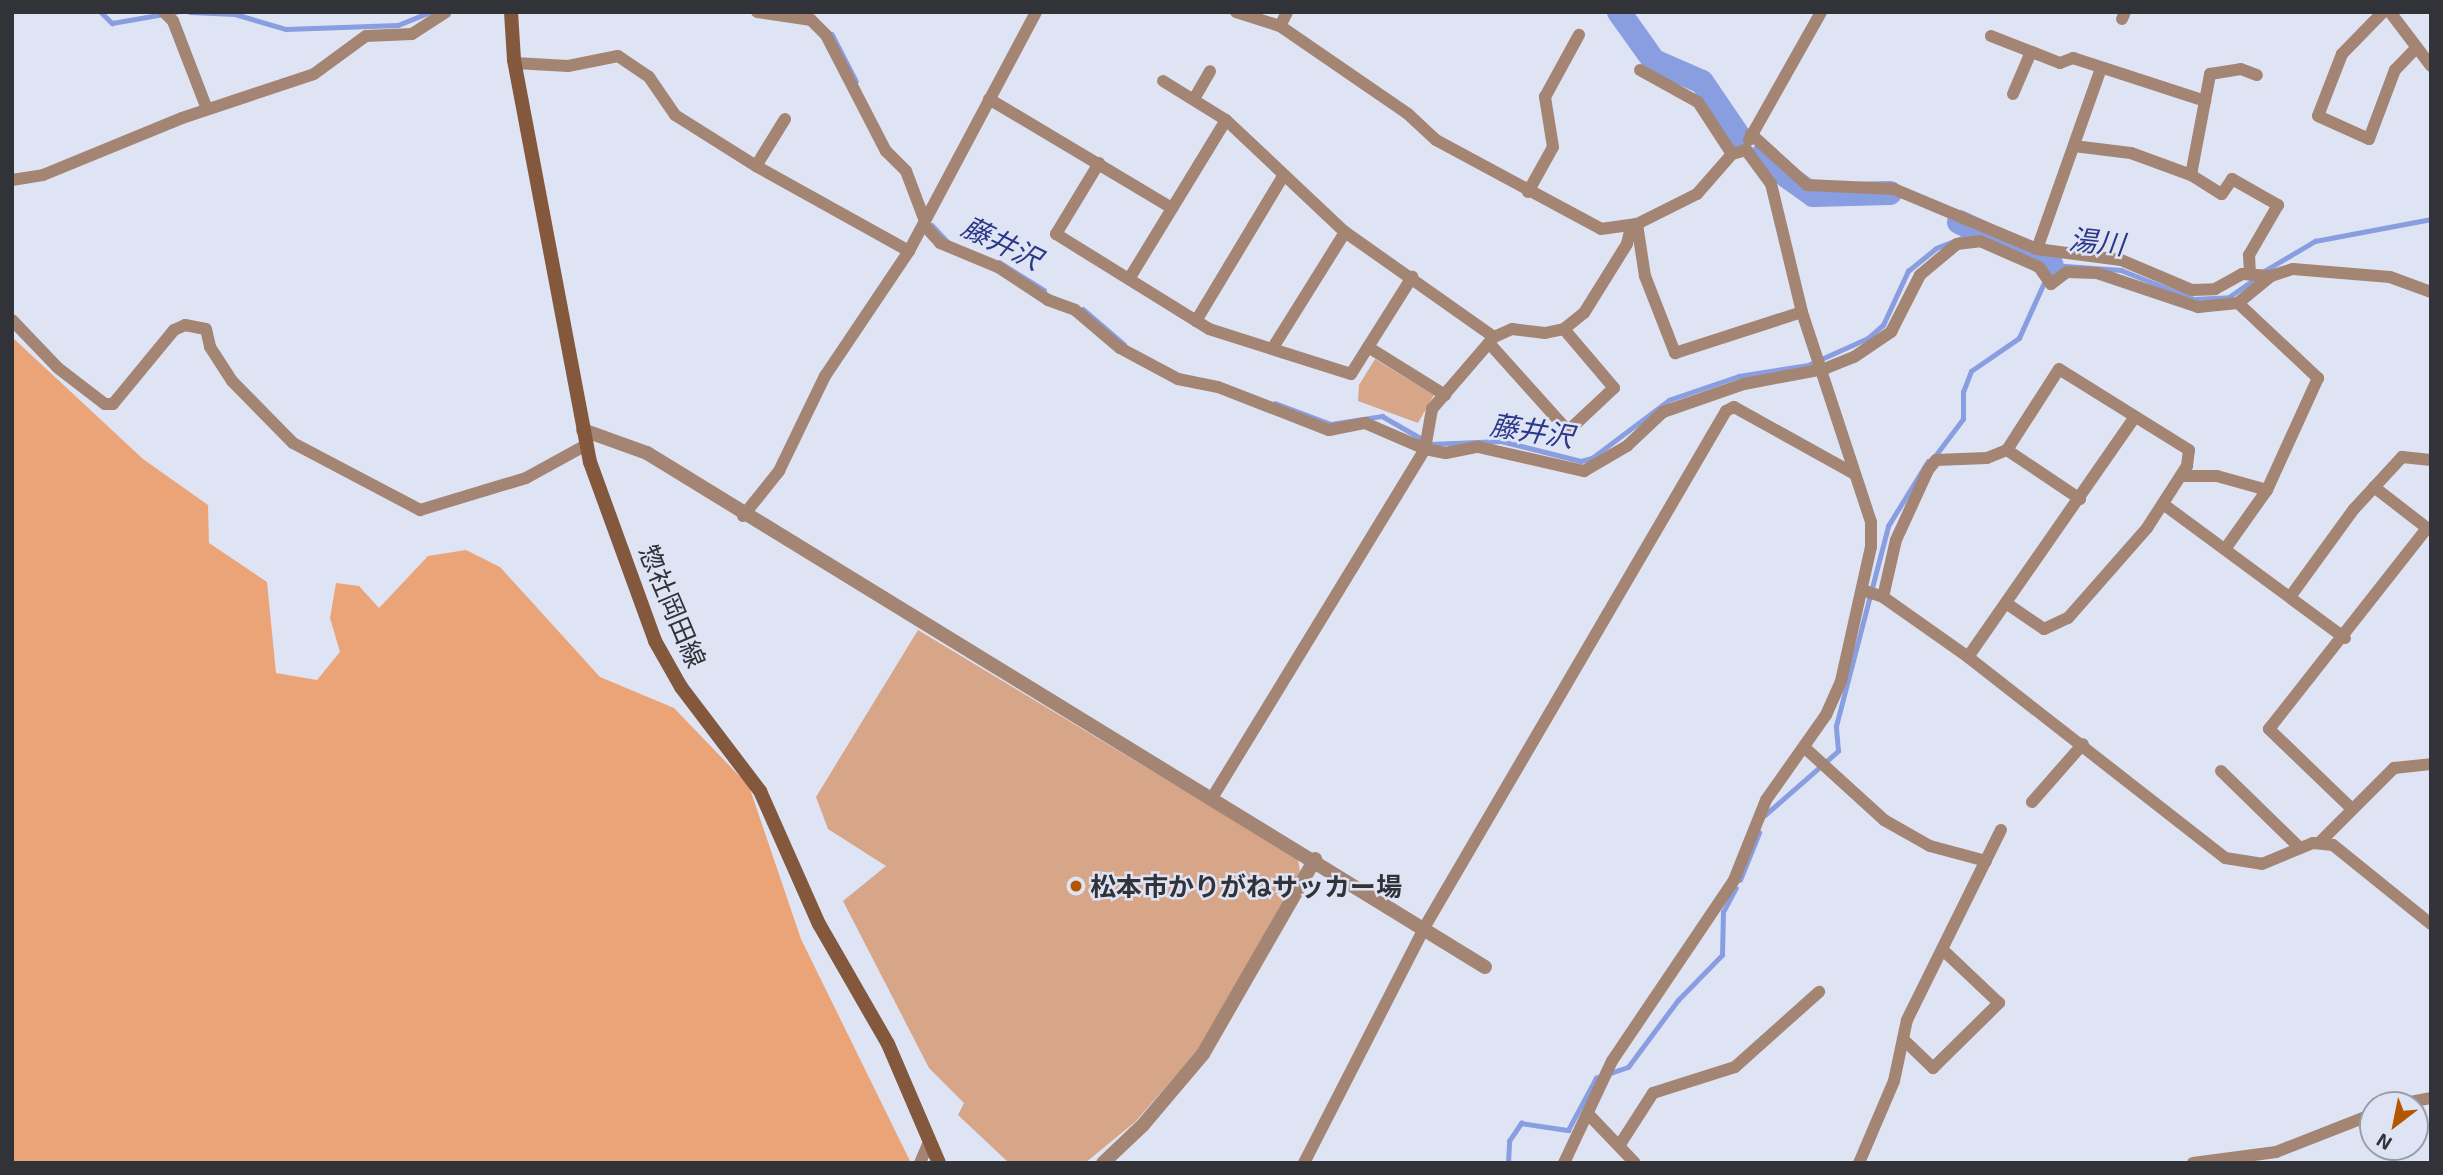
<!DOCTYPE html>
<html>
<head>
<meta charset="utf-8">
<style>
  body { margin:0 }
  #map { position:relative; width:2443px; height:1175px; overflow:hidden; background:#dfe4f5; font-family:"Exo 2","Noto Sans JP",sans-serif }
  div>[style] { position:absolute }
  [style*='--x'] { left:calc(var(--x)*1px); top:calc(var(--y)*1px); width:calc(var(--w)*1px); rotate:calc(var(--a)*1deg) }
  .green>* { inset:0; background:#d7a587 }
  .forest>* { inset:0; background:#eba478 }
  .stream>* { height:4.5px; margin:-2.25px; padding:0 2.25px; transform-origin:2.25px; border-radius:2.25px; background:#899de1 }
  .river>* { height:24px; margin:-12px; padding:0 12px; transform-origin:12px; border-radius:12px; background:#899de1 }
  .minor>* { height:12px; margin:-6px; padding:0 6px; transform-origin:6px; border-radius:6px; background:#a48573 }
  .tertiary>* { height:14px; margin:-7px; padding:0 7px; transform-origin:7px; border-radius:7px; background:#a48573 }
  .secondary>* { height:14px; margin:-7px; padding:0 7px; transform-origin:7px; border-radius:7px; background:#83583d }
  .dots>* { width:19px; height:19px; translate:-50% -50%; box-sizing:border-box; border:4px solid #dfe4f5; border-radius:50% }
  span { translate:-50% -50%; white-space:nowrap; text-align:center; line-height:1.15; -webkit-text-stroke:5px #dfe4f5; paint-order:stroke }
  .street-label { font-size:26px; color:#313339 }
  .poi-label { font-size:26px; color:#313339; font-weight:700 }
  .left { translate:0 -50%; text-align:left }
  .water-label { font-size:28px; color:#2b3988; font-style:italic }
  .frame { position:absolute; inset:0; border:14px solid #313339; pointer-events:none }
  .north { position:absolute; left:2359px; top:1091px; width:70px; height:70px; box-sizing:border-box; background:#dfe4f5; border:2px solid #999daa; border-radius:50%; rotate:212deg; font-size:19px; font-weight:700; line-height:28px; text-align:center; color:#313339 }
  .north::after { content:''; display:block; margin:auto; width:24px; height:32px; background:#b45600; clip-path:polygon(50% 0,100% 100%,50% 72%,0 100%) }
</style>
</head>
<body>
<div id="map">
  <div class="green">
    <i style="clip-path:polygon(1375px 359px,1434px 395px,1418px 423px,1358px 401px,1359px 385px)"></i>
    <i style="clip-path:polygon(918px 630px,1298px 859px,1300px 871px,1200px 1048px,1135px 1122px,1085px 1163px,1009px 1163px,958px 1115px,964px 1103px,929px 1068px,843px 901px,886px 866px,828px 829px,816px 797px)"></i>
  </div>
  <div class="forest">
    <i style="clip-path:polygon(12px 337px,143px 459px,208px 505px,209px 543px,267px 582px,276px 673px,317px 680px,340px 652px,330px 618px,336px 583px,359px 586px,379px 608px,428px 556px,466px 550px,500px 567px,600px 677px,674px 708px,749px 786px,801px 939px,911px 1163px,12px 1163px)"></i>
  </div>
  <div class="stream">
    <i style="--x:101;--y:12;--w:16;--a:45"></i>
    <i style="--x:112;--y:23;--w:65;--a:-9.8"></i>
    <i style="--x:190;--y:12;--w:45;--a:2.5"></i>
    <i style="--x:235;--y:14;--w:53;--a:16.4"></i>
    <i style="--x:286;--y:29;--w:112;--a:-2"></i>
    <i style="--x:398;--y:25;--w:35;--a:-22"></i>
    <i style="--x:832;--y:34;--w:53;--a:62.9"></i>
    <i style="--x:932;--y:225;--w:23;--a:47"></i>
    <i style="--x:999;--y:262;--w:53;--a:31.9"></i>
    <i style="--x:2261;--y:273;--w:63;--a:-30.7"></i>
    <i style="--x:2315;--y:241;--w:118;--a:-10.7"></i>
    <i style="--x:1083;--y:309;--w:54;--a:40.5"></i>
    <i style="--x:1275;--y:403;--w:60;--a:20.6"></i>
    <i style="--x:1331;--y:424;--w:52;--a:-8.9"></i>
    <i style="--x:1382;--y:416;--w:56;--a:29.7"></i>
    <i style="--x:1431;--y:444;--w:70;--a:-2.5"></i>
    <i style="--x:1501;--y:441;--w:82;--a:14"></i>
    <i style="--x:1581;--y:461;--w:11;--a:-15"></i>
    <i style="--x:1592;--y:458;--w:96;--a:-37"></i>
    <i style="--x:1669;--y:400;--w:74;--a:-18.9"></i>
    <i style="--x:1739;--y:376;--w:70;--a:-9.1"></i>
    <i style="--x:1808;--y:365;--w:66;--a:-24.2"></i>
    <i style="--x:1868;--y:338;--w:20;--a:-41"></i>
    <i style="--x:1883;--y:325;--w:60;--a:-65.2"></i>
    <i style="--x:1908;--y:271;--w:36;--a:-39"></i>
    <i style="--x:1936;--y:248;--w:47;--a:-21.1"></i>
    <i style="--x:1935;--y:456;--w:46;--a:-52.9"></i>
    <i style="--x:1963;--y:419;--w:27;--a:-90"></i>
    <i style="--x:1963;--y:392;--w:22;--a:-69"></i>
    <i style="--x:1971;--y:371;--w:58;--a:-34.5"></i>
    <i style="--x:2019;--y:338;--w:80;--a:-65.7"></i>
    <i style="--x:2052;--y:265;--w:69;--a:4.1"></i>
    <i style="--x:2121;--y:270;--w:79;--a:21.7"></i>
    <i style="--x:2194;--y:299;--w:35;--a:-3"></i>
    <i style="--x:2229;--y:297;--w:32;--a:-35"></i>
    <i style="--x:1765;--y:815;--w:97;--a:-41.2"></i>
    <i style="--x:1838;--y:751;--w:25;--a:-95"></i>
    <i style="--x:1836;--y:726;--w:207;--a:-75.4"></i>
    <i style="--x:1888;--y:526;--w:76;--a:-58.4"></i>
    <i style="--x:1740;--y:880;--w:51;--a:-68"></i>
    <i style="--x:1508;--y:1163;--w:22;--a:-87"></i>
    <i style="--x:1509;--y:1141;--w:22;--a:-56"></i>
    <i style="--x:1521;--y:1123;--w:48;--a:8.5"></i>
    <i style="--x:1568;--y:1130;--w:59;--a:-61.7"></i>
    <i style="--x:1596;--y:1078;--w:34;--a:-19"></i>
    <i style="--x:1628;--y:1067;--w:84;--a:-53.3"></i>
    <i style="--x:1678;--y:1000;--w:63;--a:-45.6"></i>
    <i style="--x:1722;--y:955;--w:43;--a:-88.7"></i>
    <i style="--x:1723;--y:912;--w:27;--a:-62"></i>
  </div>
  <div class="river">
    <i style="--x:1619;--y:12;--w:60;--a:54.5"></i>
    <i style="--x:1654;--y:61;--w:52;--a:23.6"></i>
    <i style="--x:1702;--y:82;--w:68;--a:55.8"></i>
    <i style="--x:1760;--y:157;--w:65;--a:35.6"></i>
    <i style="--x:1813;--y:195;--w:77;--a:-1.5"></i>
    <i style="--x:1959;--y:222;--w:102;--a:24.8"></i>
  </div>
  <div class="minor">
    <i style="--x:164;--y:12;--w:13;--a:45"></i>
    <i style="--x:173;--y:21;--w:94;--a:68.9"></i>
    <i style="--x:757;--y:12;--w:55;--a:8.4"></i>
    <i style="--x:811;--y:20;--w:21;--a:45"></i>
    <i style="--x:826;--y:35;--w:131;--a:62.7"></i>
    <i style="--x:886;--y:151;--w:28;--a:45"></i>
    <i style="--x:906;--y:171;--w:53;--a:69.2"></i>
    <i style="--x:1236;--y:12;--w:46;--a:17.7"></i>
    <i style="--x:1280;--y:26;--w:155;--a:34.5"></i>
    <i style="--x:1408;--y:114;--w:38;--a:43"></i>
    <i style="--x:1436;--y:140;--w:187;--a:28.3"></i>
    <i style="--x:1601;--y:229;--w:36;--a:-8"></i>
    <i style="--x:1637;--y:224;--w:67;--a:-26.6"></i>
    <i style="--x:1697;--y:194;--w:53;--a:-48.8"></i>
    <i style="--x:1732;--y:154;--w:15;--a:-16"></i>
    <i style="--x:2383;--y:12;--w:59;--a:134.3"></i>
    <i style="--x:2342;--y:54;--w:66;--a:111.2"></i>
    <i style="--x:2318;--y:116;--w:56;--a:24.3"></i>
    <i style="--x:2369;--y:139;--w:74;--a:-69.4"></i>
    <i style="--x:2395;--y:70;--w:30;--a:-46"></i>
    <i style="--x:2390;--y:12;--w:68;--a:52.8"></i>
    <i style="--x:2122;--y:19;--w:8;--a:-67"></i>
    <i style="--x:1280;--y:26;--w:16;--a:-63"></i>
    <i style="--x:1991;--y:36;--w:74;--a:21.4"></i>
    <i style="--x:2060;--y:63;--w:14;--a:-21"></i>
    <i style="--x:2073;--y:58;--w:139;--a:18"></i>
    <i style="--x:515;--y:63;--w:53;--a:3.2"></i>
    <i style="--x:568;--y:66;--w:51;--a:-11.3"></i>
    <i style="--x:618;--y:56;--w:37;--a:34"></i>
    <i style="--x:649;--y:77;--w:46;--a:55.6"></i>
    <i style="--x:675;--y:115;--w:96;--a:32.2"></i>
    <i style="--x:1640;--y:70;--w:66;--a:28.9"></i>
    <i style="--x:1698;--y:102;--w:62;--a:56.8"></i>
    <i style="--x:1163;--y:81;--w:74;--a:31.8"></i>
    <i style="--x:1226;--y:120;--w:163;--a:43.3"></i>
    <i style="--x:1345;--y:232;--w:182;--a:35.2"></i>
    <i style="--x:2013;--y:94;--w:46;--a:-66.8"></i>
    <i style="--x:989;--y:99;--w:213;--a:30.8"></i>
    <i style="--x:1194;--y:99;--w:32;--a:-60"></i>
    <i style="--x:785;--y:119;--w:55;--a:121.7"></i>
    <i style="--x:756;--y:166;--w:175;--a:29.1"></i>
    <i style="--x:1751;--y:134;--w:76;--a:42.3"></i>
    <i style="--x:1807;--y:185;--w:87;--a:2.6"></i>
    <i style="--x:1894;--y:189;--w:155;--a:22.8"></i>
    <i style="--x:2037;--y:249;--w:85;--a:7.5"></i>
    <i style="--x:2121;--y:260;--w:77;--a:22.9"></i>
    <i style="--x:2192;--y:290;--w:23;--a:-2"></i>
    <i style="--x:2215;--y:289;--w:31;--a:-29"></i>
    <i style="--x:2242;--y:274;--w:29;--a:4"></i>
    <i style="--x:2271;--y:276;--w:23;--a:-18"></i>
    <i style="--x:2293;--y:269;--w:97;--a:4.7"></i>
    <i style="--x:2390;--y:277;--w:44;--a:20.1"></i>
    <i style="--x:1749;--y:140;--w:147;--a:-60.6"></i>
    <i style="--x:2074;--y:146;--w:57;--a:7"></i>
    <i style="--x:2131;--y:153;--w:64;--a:20.1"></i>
    <i style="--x:2191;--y:175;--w:36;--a:32"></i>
    <i style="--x:2222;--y:194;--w:18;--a:-56"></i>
    <i style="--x:2232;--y:179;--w:53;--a:29.5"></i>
    <i style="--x:2278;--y:205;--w:58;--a:120.1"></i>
    <i style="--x:2249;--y:255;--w:19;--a:87"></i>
    <i style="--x:1099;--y:163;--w:83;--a:121.2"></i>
    <i style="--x:1056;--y:234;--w:180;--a:31.8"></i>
    <i style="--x:1209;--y:329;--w:149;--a:17.6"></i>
    <i style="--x:1351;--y:374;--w:115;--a:-57.8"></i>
    <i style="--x:2191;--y:175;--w:103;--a:-79.3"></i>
    <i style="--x:2210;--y:74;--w:31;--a:-9"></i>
    <i style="--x:2241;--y:69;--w:17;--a:21"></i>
    <i style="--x:12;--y:180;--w:31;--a:-9"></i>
    <i style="--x:43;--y:175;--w:150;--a:-22.3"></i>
    <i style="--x:182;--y:118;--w:139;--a:-18.4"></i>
    <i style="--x:314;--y:74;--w:64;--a:-36.2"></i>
    <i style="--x:366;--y:36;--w:46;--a:-2.5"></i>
    <i style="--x:412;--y:34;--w:40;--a:-32.9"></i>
    <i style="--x:1528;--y:192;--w:51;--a:-60.9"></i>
    <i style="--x:1553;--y:147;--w:51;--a:-99.1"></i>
    <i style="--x:1545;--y:97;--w:71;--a:-61.3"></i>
    <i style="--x:1637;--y:224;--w:53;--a:81.3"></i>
    <i style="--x:1645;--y:276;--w:83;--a:68.7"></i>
    <i style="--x:1675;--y:353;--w:133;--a:-17.9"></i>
    <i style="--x:924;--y:225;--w:24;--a:48"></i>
    <i style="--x:940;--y:243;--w:63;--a:22.5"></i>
    <i style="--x:998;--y:267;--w:60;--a:33.4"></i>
    <i style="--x:1048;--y:300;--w:29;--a:20"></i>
    <i style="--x:1075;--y:310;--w:59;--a:40.2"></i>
    <i style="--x:1120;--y:348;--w:66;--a:28.1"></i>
    <i style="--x:1178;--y:379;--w:41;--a:11.3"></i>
    <i style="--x:1218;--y:387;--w:119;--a:21.2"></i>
    <i style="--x:1329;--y:430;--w:37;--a:-11"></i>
    <i style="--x:1365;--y:423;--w:65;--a:23.4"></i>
    <i style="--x:1425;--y:449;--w:21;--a:11"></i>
    <i style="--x:1446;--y:453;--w:33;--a:-11"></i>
    <i style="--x:1478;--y:447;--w:109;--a:12.8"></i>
    <i style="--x:1584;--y:471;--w:50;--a:-30.2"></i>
    <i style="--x:1627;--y:446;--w:50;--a:-43.4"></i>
    <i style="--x:1663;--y:412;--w:86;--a:-19.1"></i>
    <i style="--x:1744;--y:384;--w:81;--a:-10.6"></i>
    <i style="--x:1824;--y:369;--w:32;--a:-22"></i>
    <i style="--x:1854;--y:357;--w:45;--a:-34"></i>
    <i style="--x:1891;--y:332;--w:64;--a:-63"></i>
    <i style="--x:1920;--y:275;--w:48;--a:-40"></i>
    <i style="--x:1957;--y:244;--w:23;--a:-7"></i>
    <i style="--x:1980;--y:241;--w:64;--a:23.8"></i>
    <i style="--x:2039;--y:267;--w:21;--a:55"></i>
    <i style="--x:2051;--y:284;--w:20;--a:-37"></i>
    <i style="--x:2067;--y:272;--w:30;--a:2"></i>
    <i style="--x:2097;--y:273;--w:107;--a:18.6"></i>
    <i style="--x:2198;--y:307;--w:40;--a:-5.7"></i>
    <i style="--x:2238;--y:303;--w:43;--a:-39.3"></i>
    <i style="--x:2037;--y:249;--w:192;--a:-70.5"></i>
    <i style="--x:1129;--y:279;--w:186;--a:-58.6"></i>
    <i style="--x:2238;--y:303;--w:110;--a:43.2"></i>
    <i style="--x:2318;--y:378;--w:123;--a:114.5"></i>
    <i style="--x:12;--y:320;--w:66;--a:46.2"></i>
    <i style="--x:58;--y:368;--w:59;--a:37.5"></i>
    <i style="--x:105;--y:404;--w:8;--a:0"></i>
    <i style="--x:113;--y:404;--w:96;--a:-50.5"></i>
    <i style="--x:174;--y:330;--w:12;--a:-24"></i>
    <i style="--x:185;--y:325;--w:21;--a:11"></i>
    <i style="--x:206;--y:329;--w:18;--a:77"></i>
    <i style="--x:210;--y:347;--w:40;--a:57.1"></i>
    <i style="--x:232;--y:381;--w:87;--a:45.5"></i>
    <i style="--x:293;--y:443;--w:144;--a:27.8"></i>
    <i style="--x:420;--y:510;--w:111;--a:-16.8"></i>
    <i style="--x:526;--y:478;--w:68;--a:-28.8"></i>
    <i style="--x:1196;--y:321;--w:169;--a:-59"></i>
    <i style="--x:1489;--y:343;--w:118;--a:48.1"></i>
    <i style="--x:1568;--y:431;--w:63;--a:-43.1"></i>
    <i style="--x:1614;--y:388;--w:77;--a:-130.3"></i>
    <i style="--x:1368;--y:347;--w:91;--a:31.9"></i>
    <i style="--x:1272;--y:349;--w:138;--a:-58"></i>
    <i style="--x:2181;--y:476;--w:36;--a:0"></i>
    <i style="--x:2217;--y:476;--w:52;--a:15.6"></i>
    <i style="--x:2267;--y:490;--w:72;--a:125.4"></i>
    <i style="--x:2163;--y:504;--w:226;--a:36.4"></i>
    <i style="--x:743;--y:516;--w:58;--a:-51.3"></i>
    <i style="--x:779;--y:471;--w:106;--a:-64.2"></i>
    <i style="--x:825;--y:376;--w:151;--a:-56.1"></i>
    <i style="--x:909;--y:251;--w:271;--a:-62"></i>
    <i style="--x:1862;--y:590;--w:22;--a:18"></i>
    <i style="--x:1883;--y:597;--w:104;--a:35.2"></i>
    <i style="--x:1968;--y:657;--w:326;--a:38"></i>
    <i style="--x:2225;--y:858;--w:37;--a:9"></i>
    <i style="--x:2262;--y:864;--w:55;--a:-22.4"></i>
    <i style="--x:2313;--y:843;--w:20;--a:6"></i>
    <i style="--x:2333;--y:845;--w:126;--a:38.9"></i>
    <i style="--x:1883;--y:597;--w:58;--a:-77.2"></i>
    <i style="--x:1896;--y:540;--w:77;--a:-65.4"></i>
    <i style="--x:1928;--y:470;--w:13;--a:-51"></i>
    <i style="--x:1936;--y:460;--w:51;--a:-2.2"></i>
    <i style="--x:1987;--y:458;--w:22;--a:-22"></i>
    <i style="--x:2290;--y:597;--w:109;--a:-54"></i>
    <i style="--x:2354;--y:509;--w:71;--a:-47.3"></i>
    <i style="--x:2402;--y:457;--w:29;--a:6"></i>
    <i style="--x:2006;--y:603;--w:46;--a:34.4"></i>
    <i style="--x:2044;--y:629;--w:26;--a:-25"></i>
    <i style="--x:2068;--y:618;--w:120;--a:-48.7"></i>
    <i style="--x:2147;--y:528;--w:74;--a:-57.2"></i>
    <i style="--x:2187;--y:466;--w:16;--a:-83"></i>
    <i style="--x:2189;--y:450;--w:153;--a:-148.1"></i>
    <i style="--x:2059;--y:369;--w:96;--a:122.7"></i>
    <i style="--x:2007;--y:450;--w:88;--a:33.9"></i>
    <i style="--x:1968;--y:657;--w:292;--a:-55.2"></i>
    <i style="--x:1805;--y:748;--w:107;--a:42.3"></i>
    <i style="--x:1884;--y:820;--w:53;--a:29.5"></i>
    <i style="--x:1930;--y:846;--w:58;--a:15"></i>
    <i style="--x:2221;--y:771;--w:110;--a:44.3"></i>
    <i style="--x:1212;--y:798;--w:409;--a:-58.6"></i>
    <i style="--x:1425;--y:449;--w:41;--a:-80.1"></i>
    <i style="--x:1432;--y:409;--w:95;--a:-49.3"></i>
    <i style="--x:1494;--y:337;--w:20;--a:-24"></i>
    <i style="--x:1512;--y:329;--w:33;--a:7"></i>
    <i style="--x:1545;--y:333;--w:19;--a:-12"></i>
    <i style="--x:1564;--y:329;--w:26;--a:-39"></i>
    <i style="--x:1584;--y:313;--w:81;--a:-58.1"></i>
    <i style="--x:1627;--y:244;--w:18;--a:-77"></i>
    <i style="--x:2032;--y:802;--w:77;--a:-48.7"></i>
    <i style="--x:2351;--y:808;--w:114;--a:-136.1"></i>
    <i style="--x:2269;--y:729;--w:256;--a:-51.8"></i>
    <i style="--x:2427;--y:528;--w:67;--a:-142.3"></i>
    <i style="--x:2320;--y:842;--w:105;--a:-45"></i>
    <i style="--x:2394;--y:768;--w:37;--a:-6"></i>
    <i style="--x:1903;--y:1039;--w:42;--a:44"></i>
    <i style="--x:1933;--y:1068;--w:93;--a:-44.6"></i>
    <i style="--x:1999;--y:1003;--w:74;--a:-136.6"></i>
    <i style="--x:2395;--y:1105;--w:37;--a:-11"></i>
    <i style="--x:1589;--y:1115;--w:66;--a:46.2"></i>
    <i style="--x:1619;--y:1146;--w:63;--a:-57.3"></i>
    <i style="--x:1653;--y:1093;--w:86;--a:-17.6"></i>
    <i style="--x:1735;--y:1067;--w:113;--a:-41.8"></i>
    <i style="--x:920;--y:1163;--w:23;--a:-67"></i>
    <i style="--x:1304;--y:1163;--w:264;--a:-62.9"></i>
    <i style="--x:1424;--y:928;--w:599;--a:-59.71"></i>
    <i style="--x:1726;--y:411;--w:9;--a:-27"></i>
    <i style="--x:1734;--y:407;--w:138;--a:29"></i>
    <i style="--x:1564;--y:1163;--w:113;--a:-64.8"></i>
    <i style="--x:1612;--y:1061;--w:218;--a:-56"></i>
    <i style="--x:1734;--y:880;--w:86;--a:-68.2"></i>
    <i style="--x:1766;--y:800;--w:104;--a:-54.8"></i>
    <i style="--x:1826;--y:715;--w:37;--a:-66"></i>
    <i style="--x:1841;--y:681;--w:137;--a:-77.4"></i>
    <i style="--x:1871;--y:547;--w:25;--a:-90"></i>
    <i style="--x:1871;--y:522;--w:221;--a:-108.2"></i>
    <i style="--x:1802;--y:312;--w:132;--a:-103.6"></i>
    <i style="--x:1771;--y:184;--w:42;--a:-126.3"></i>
    <i style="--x:1859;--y:1163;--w:89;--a:-66.9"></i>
    <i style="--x:1894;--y:1081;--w:62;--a:-78"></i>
    <i style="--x:1907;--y:1020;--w:212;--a:-63.7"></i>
    <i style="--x:2193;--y:1163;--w:84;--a:-7.5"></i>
    <i style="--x:2276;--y:1152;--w:104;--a:-21.4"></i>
  </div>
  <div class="tertiary">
    <i style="--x:583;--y:430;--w:68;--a:19.8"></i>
    <i style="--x:647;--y:453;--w:983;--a:31.52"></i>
    <i style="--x:1103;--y:1163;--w:55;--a:-43.5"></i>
    <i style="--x:1143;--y:1125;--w:93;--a:-49.8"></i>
    <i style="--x:1203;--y:1054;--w:225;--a:-60.1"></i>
  </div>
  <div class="secondary">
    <i style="--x:511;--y:12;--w:48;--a:86.4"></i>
    <i style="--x:514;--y:60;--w:409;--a:79.3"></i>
    <i style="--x:590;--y:462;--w:190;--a:70"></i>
    <i style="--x:655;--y:641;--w:53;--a:60.5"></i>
    <i style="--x:681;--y:687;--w:131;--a:52.8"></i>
    <i style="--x:760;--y:791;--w:145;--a:66.1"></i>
    <i style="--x:819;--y:924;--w:138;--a:60.1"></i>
    <i style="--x:888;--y:1044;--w:129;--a:66.8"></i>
  </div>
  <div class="dots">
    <i style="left:1076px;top:886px;background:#b45600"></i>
  </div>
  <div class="street-label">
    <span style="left:673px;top:606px;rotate:67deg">惣社岡田線</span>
  </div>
  <div class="poi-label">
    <span class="left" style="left:1090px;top:886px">松本市かりがねサッカー場</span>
  </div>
  <div class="water-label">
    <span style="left:2097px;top:241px;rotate:6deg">湯川</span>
    <span style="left:1002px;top:242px;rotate:26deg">藤井沢</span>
    <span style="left:1532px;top:430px;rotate:9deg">藤井沢</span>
  </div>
  <div class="frame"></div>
  <div class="north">N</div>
</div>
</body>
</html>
